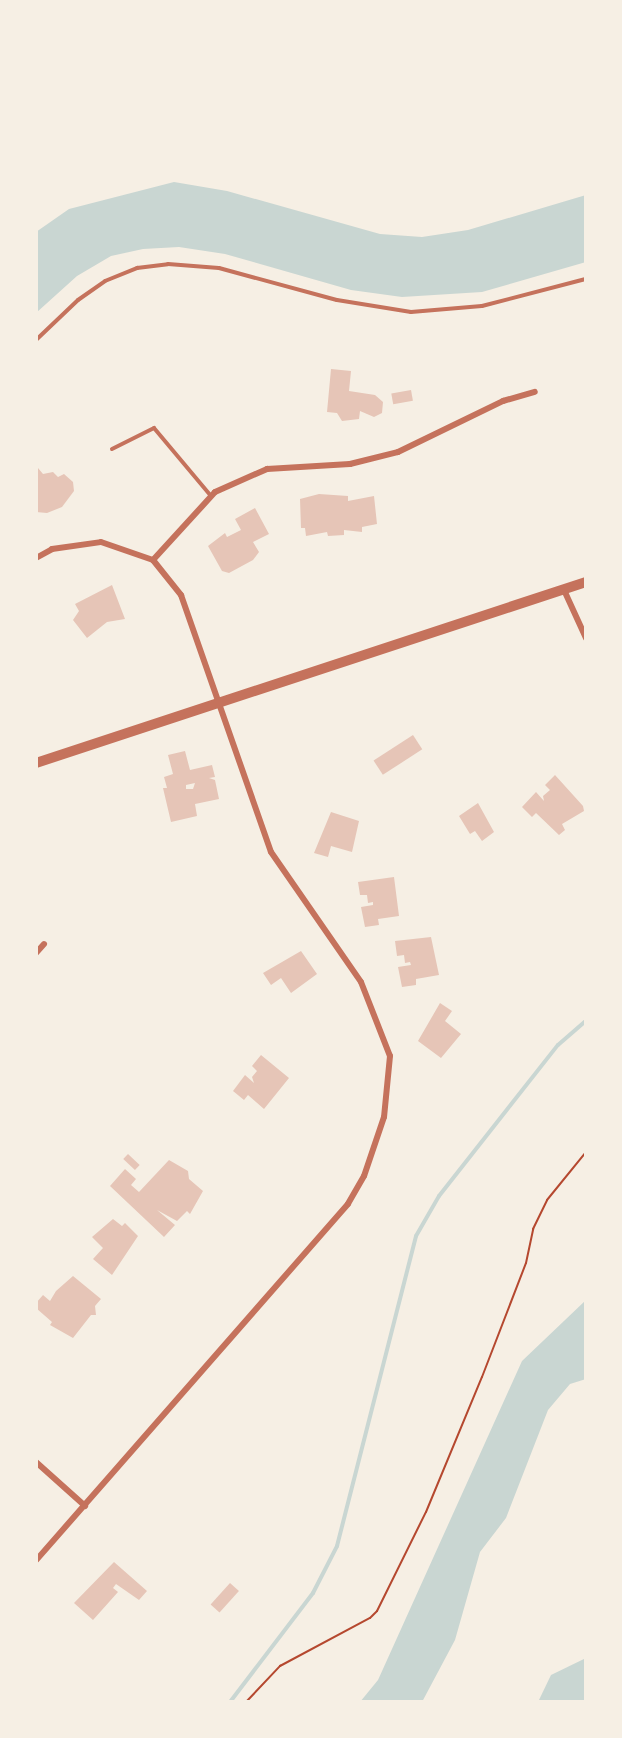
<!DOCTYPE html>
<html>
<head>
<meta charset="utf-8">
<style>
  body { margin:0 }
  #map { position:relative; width:622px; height:1738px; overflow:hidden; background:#f6efe4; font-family:"Roboto Condensed",sans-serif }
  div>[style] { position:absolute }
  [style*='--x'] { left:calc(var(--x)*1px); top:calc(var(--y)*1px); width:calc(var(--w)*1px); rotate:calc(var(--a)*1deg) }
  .water>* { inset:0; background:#c9d6d2 }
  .stream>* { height:4px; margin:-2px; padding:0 2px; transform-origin:2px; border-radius:2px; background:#c9d6d2 }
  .building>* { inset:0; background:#e6c5b7; transform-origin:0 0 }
  .path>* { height:2px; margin:-1px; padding:0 1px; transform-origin:1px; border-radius:1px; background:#b5482f }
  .service>* { height:4px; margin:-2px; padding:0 2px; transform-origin:2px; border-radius:2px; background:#c5725c }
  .minor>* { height:6px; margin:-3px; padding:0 3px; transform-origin:3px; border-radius:3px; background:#c5725c }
  .tertiary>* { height:10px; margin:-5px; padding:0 5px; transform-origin:5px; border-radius:5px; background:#c5725c }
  span { translate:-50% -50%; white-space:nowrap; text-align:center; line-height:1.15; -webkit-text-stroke:4.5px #f6efe4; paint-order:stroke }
  .frame { position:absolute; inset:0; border:38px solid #f6efe4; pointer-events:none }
</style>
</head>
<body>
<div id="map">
  <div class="water">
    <i style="clip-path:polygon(174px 182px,227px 191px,380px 234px,422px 237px,468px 230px,586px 195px,586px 262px,482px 292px,402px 297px,351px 290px,225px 254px,179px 247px,143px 249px,111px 256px,77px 276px,36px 313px,36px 232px,69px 209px)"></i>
    <i style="clip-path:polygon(586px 1300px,586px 1379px,570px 1384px,548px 1410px,506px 1518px,480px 1552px,455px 1640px,422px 1702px,360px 1702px,378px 1680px,522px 1361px)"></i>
    <i style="clip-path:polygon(586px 1658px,586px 1702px,538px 1702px,551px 1675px)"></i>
  </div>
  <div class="stream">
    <i style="--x:230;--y:1702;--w:137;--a:-52.7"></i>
    <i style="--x:313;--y:1593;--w:53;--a:-62.9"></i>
    <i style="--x:337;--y:1546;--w:320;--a:-75.7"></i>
    <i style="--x:416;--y:1236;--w:46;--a:-60.1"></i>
    <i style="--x:439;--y:1196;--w:192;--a:-51.8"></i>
    <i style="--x:558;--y:1045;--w:37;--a:-41"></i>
  </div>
  <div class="building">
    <i style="clip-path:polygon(331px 369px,351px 371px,349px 391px,375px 395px,383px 402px,382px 413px,374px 417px,360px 411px,359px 419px,342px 421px,337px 413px,327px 412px)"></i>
    <i style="left:411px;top:390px;width:11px;height:20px;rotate:80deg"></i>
    <i style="clip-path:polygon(38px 468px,43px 474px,53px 472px,58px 477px,64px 474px,73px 482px,74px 491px,62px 507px,47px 513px,36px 512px)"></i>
    <i style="clip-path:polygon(319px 494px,348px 496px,348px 501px,374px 496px,377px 524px,362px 527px,362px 532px,344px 530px,344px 535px,328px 536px,327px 532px,306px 536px,305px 528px,301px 528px,300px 499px)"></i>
    <i style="clip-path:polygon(255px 508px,269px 534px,253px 542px,259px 552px,253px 560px,229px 573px,222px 571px,208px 546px,225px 533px,227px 537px,241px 530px,235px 519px)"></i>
    <i style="clip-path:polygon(112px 585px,125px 619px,107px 622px,87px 638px,73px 620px,79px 611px,75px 604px)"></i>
    <i style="left:413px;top:735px;width:17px;height:47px;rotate:57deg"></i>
    <i style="clip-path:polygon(evenodd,185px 751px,190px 770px,212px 765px,215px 777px,209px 778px,215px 780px,219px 799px,195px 804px,197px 816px,171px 822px,163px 788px,167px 788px,164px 777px,173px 774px,168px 755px,185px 751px,195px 783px,193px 789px,186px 789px,186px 785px,195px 783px)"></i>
    <i style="clip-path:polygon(555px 775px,583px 806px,584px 811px,562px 824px,565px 830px,559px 835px,536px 813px,532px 817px,522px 807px,536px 792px,544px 801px,543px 796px,550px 790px,545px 785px)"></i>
    <i style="clip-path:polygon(478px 803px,494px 832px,482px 841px,475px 831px,470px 834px,459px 816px)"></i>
    <i style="clip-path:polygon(331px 812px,359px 821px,352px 852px,331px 846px,328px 857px,314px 853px)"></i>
    <i style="clip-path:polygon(394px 877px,399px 916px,378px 919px,379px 925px,365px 927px,361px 907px,373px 905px,373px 902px,368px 903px,367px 895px,360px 895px,358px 882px)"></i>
    <i style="clip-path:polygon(431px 937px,439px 975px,416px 979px,416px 985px,402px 987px,398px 967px,411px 965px,410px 962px,405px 963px,404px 955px,397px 956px,395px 941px)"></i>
    <i style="clip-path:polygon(301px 951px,317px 974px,291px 993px,281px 978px,271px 985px,263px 973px)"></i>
    <i style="clip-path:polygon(440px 1003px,452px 1011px,445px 1021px,461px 1034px,441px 1058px,418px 1041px)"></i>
    <i style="clip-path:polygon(261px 1055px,289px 1078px,264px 1109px,248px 1095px,244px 1100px,233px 1091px,245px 1075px,254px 1083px,252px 1077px,257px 1071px,252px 1066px)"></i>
    <i style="left:128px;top:1154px;width:16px;height:7px;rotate:43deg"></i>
    <i style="clip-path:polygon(169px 1160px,188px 1171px,189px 1179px,203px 1191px,190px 1214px,187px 1211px,177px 1221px,157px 1210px,175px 1225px,164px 1237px,110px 1186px,125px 1169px,136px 1179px,131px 1185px,139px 1192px)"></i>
    <i style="clip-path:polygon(113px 1219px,122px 1226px,125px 1223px,138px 1236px,112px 1275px,93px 1259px,103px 1248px,92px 1237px)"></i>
    <i style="clip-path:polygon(73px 1276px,101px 1299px,95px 1306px,96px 1315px,91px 1315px,73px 1338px,50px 1325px,52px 1322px,36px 1308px,36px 1303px,43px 1295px,50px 1301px,56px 1291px)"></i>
    <i style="clip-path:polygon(114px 1562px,147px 1591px,139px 1600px,116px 1584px,113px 1588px,118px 1592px,93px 1620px,74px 1603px)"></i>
    <i style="left:230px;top:1583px;width:12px;height:29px;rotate:42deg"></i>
  </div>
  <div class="path">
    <i style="--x:246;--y:1702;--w:50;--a:-46.6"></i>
    <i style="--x:280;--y:1666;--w:102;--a:-28.1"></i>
    <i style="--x:370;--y:1618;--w:10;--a:-45"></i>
    <i style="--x:377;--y:1611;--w:110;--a:-63.7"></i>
    <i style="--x:426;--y:1512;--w:146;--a:-67.5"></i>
    <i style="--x:482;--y:1377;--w:122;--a:-68.9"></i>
    <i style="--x:526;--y:1263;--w:35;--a:-78"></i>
    <i style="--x:533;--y:1229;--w:32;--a:-64"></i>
    <i style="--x:547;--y:1200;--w:62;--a:-50.9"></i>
  </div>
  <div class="service">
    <i style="--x:36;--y:340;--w:58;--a:-43.6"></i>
    <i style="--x:78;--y:300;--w:33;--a:-35"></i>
    <i style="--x:105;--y:281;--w:35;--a:-22"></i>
    <i style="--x:137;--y:268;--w:31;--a:-7"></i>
    <i style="--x:168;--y:264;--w:51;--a:4.5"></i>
    <i style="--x:219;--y:268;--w:122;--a:15.2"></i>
    <i style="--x:337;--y:300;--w:75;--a:9.2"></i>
    <i style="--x:411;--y:312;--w:71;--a:-4.8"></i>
    <i style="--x:482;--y:306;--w:107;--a:-14.6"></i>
    <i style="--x:112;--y:449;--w:47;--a:-26.6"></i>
    <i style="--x:154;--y:428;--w:89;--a:50"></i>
  </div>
  <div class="minor">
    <i style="--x:36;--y:558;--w:18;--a:-29"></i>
    <i style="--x:52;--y:549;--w:49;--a:-8.1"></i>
    <i style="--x:101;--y:542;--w:55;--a:19.1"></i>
    <i style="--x:153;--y:560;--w:45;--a:51.3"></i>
    <i style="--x:181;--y:595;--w:272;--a:70.7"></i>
    <i style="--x:271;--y:852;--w:158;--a:55.3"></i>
    <i style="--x:361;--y:982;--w:79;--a:68.6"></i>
    <i style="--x:390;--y:1056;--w:61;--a:95.6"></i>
    <i style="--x:384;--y:1117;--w:62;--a:108.7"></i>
    <i style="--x:364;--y:1176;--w:32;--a:120"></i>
    <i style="--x:348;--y:1204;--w:473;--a:131.2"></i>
    <i style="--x:153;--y:560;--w:92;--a:-47.6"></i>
    <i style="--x:215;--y:492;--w:57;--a:-23.9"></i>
    <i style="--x:267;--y:469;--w:83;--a:-3.4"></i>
    <i style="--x:350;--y:464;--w:49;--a:-14"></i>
    <i style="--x:398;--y:452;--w:117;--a:-25.9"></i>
    <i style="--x:503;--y:401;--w:33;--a:-16"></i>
    <i style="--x:564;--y:590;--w:53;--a:65.4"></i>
    <i style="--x:36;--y:953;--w:12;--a:-48"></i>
    <i style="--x:36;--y:1462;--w:66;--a:41.9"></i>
  </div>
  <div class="tertiary">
    <i style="--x:36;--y:763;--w:579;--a:-18.22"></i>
  </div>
  <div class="frame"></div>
</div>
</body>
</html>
